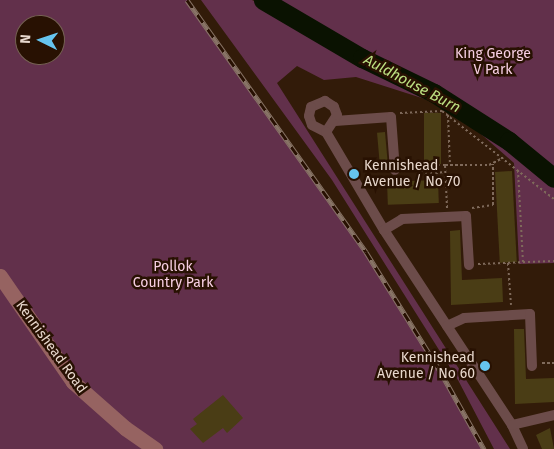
<!DOCTYPE html>
<html>
<head>
<meta charset="utf-8">
<style>
  body { margin:0 }
  #map { position:relative; width:554px; height:449px; overflow:hidden; background:#321b09; font-family:"Fira Sans",sans-serif }
  div>[style] { position:absolute }
  [style*='--x'] { left:calc(var(--x)*1px); top:calc(var(--y)*1px); width:calc(var(--w)*1px); rotate:calc(var(--a)*1deg) }
  .green>* { inset:0; background:#62304b }
  .river>* { height:19px; margin:-9.5px; padding:0 9.5px; transform-origin:9.5px; border-radius:9.5px; background:#0a1201 }
  .building>* { inset:0; background:#4a3d15; transform-origin:0 0 }
  .path>* { height:2px; margin-top:-1px; transform-origin:0; background:repeating-linear-gradient(90deg,#7f6a5b 0 2.5px,transparent 0 5px) }
  .street>* { height:10px; margin:-5px; padding:0 5px; transform-origin:5px; border-radius:5px; background:#6c4c4a }
  .secondary>* { height:15px; margin:-7.5px; padding:0 7.5px; transform-origin:7.5px; border-radius:7.5px; background:#966361 }
  .rail>* { height:5px; margin-top:-2.5px; transform-origin:0; background:repeating-linear-gradient(90deg,#281102 0 9px,#887466 0 18px); box-sizing:border-box; border-block:1px solid #887466 }
  .dots>* { width:14px; height:14px; translate:-50% -50%; box-sizing:border-box; border:2px solid #281102; border-radius:50% }
  span { translate:-50% -50%; white-space:nowrap; text-align:center; line-height:1.15; -webkit-text-stroke:5px #281102; paint-order:stroke }
  .park-label { font-size:14px; color:#f7cfe3 }
  .poi-label { font-size:14px; color:#e8d8cd }
  .left { translate:0 -50%; text-align:left }
  .right { translate:-100% -50%; text-align:right }
  .street-label { font-size:14px; color:#e8d8cd }
  .water-label { font-size:15px; color:#bde182; font-style:italic }
  .north { position:absolute; left:15px; top:15px; width:50px; height:50px; box-sizing:border-box; background:#281102; border:1px solid #756153; border-radius:50%; rotate:274deg; font-size:14px; font-weight:700; line-height:20px; text-align:center; color:#e8d8cd }
  .north::after { content:''; display:block; margin:auto; width:18px; height:22px; background:#66c4ef; clip-path:polygon(50% 0,100% 100%,50% 72%,0 100%) }
</style>
</head>
<body>
<div id="map">
  <div class="green">
    <i style="clip-path:polygon(evenodd,0 0,187px 0,366px 252px,440px 371px,484px 449px,0 449px,0 0,25px 25px,55px 25px,55px 55px,25px 55px,25px 25px)"></i>
    <i style="clip-path:polygon(201px 0,252px 0,339px 51px,442px 102px,375px 57px,272px 0,554px 0,554px 263px,519px 264px,514px 163px,450px 107px,356px 77px,324px 80px,297px 66px,277px 83px,510px 449px,494px 449px,458px 380px,332px 180px)"></i>
  </div>
  <div class="river">
    <i style="--x:263;--y:0;--w:115;--a:30.4"></i>
    <i style="--x:362;--y:58;--w:80;--a:25.9"></i>
    <i style="--x:434;--y:93;--w:89;--a:32.6"></i>
    <i style="--x:509;--y:141;--w:58;--a:39.4"></i>
  </div>
  <div class="building">
    <i style="left:424px;top:113px;width:17px;height:51px"></i>
    <i style="left:385px;top:132px;width:38px;height:8px;rotate:85deg"></i>
    <i style="left:512px;top:171px;width:91px;height:17px;rotate:87deg"></i>
    <i style="left:438px;top:180px;width:23px;height:51px;rotate:88deg"></i>
    <i style="clip-path:polygon(460px 230px,462px 280px,502px 278px,503px 302px,451px 305px,450px 231px)"></i>
    <i style="clip-path:polygon(514px 329px,524px 329px,526px 379px,554px 378px,554px 402px,515px 404px)"></i>
    <i style="clip-path:polygon(223px 395px,243px 418px,227px 433px,223px 428px,203px 443px,190px 429px,197px 424px,193px 419px)"></i>
    <i style="clip-path:polygon(550px 428px,554px 449px,542px 449px,536px 435px)"></i>
  </div>
  <div class="path">
    <i style="--x:400;--y:113;--w:42;--a:-2.7"></i>
    <i style="--x:442;--y:111;--w:142;--a:38.2"></i>
    <i style="--x:448;--y:115;--w:50;--a:87.7"></i>
    <i style="--x:445;--y:165;--w:19;--a:180"></i>
    <i style="--x:426;--y:165;--w:7;--a:135"></i>
    <i style="--x:421;--y:170;--w:6;--a:45"></i>
    <i style="--x:425;--y:174;--w:20;--a:-6"></i>
    <i style="--x:406;--y:170;--w:15;--a:0"></i>
    <i style="--x:518;--y:170;--w:92;--a:86.9"></i>
    <i style="--x:447;--y:208;--w:43;--a:-92.7"></i>
    <i style="--x:445;--y:165;--w:44;--a:0"></i>
    <i style="--x:489;--y:165;--w:16;--a:-27"></i>
    <i style="--x:472;--y:208;--w:21;--a:-8"></i>
    <i style="--x:493;--y:205;--w:41;--a:-90"></i>
    <i style="--x:508;--y:263;--w:42;--a:85.9"></i>
    <i style="--x:478;--y:264;--w:76;--a:-2.3"></i>
    <i style="--x:542;--y:363;--w:12;--a:0"></i>
  </div>
  <div class="street">
    <i style="--x:335;--y:121;--w:56;--a:-4.1"></i>
    <i style="--x:391;--y:117;--w:53;--a:85.7"></i>
    <i style="--x:326;--y:132;--w:20;--a:-57"></i>
    <i style="--x:337;--y:115;--w:9;--a:-111"></i>
    <i style="--x:334;--y:107;--w:11;--a:-146"></i>
    <i style="--x:325;--y:101;--w:15;--a:157"></i>
    <i style="--x:311;--y:107;--w:9;--a:103"></i>
    <i style="--x:309;--y:116;--w:9;--a:72"></i>
    <i style="--x:312;--y:125;--w:16;--a:27"></i>
    <i style="--x:326;--y:132;--w:114;--a:59.4"></i>
    <i style="--x:384;--y:230;--w:233;--a:56.7"></i>
    <i style="--x:512;--y:425;--w:26;--a:65"></i>
    <i style="--x:384;--y:230;--w:21;--a:-31"></i>
    <i style="--x:402;--y:219;--w:64;--a:-2.7"></i>
    <i style="--x:466;--y:216;--w:49;--a:86.5"></i>
    <i style="--x:447;--y:326;--w:19;--a:-25"></i>
    <i style="--x:464;--y:318;--w:66;--a:-3.5"></i>
    <i style="--x:530;--y:314;--w:52;--a:87.8"></i>
    <i style="--x:512;--y:425;--w:43;--a:-13.4"></i>
  </div>
  <div class="secondary">
    <i style="--x:0;--y:276;--w:129;--a:55.4"></i>
    <i style="--x:73;--y:382;--w:69;--a:41.5"></i>
    <i style="--x:125;--y:428;--w:37;--a:35"></i>
  </div>
  <div class="rail">
    <i style="--x:187;--y:0;--w:309;--a:54.6"></i>
    <i style="--x:366;--y:252;--w:140;--a:58.1"></i>
    <i style="--x:440;--y:371;--w:90;--a:60.6"></i>
  </div>
  <div class="dots">
    <i style="left:354px;top:174px;background:#66c4ef"></i>
    <i style="left:485px;top:366px;background:#66c4ef"></i>
  </div>
  <div class="park-label">
    <span style="left:493px;top:62px">King George<br>V Park</span>
    <span style="left:173px;top:275px">Pollok<br>Country Park</span>
  </div>
  <div class="poi-label">
    <span class="left" style="left:364px;top:174px">Kennishead<br>Avenue / No 70</span>
    <span class="right" style="left:475px;top:366px">Kennishead<br>Avenue / No 60</span>
  </div>
  <div class="street-label">
    <span style="left:51px;top:347px;rotate:54deg">Kennishead Road</span>
  </div>
  <div class="water-label">
    <span style="left:412px;top:84px;rotate:28deg">Auldhouse Burn</span>
  </div>
  <div class="north">N</div>
</div>
</body>
</html>
